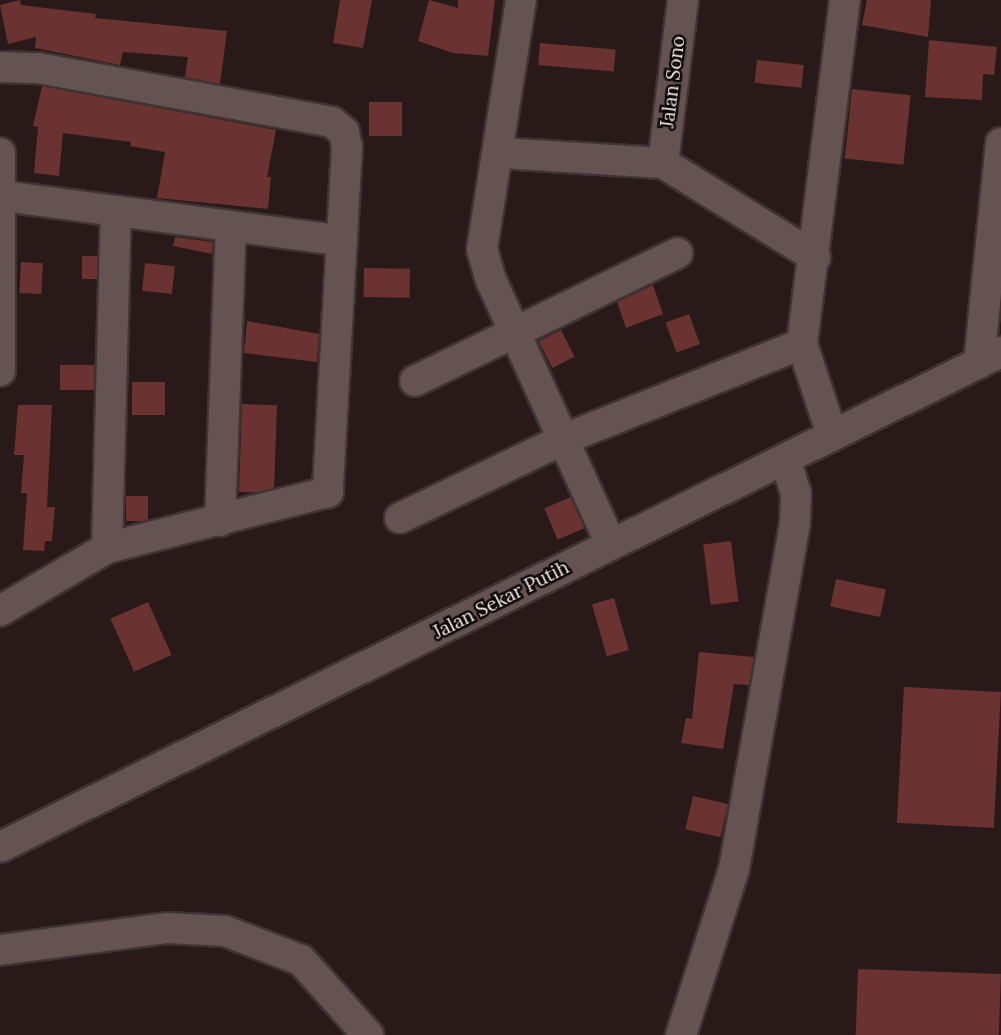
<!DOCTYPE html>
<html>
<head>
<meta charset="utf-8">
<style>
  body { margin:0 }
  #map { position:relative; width:1001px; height:1035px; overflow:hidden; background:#291a19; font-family:Lora,serif }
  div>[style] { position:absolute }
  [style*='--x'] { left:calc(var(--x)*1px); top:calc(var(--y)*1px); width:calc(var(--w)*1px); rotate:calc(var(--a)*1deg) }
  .building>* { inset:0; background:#6a3230; transform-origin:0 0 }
  .roads { filter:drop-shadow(2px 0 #3f3433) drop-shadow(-2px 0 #3f3433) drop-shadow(0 2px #3f3433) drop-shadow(0 -2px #3f3433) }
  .street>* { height:30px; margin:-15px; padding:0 15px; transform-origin:15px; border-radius:15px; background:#655352 }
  span { translate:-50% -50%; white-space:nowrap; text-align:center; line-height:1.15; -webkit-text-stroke:5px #0d0707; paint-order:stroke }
  .street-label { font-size:19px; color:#f9eeed }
</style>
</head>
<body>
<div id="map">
  <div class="building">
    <i style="clip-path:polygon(20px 0,21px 5px,96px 14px,95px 18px,227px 31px,220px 84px,185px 77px,188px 57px,123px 52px,120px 65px,35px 48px,36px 37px,8px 44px,0 5px)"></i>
    <i style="clip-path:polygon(340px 0,372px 0,363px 48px,333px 43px)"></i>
    <i style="clip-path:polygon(429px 0,458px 8px,458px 0,495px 0,488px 56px,453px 53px,418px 41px)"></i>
    <i style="clip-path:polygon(867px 0,931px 0,928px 37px,862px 25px)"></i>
    <i style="clip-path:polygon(929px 40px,997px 47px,994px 75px,983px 74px,982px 100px,925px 97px)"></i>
    <i style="left:540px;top:43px;width:76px;height:22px;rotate:5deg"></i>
    <i style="left:757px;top:60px;width:47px;height:23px;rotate:6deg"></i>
    <i style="clip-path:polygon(42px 86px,276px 130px,267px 177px,271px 177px,268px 209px,157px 198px,165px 152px,130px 146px,131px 142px,63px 133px,59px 176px,34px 173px,38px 127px,33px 126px)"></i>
    <i style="left:852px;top:89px;width:59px;height:70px;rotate:6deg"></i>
    <i style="left:369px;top:102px;width:33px;height:34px"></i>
    <i style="clip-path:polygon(175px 237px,213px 242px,212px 254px,173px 246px)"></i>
    <i style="left:82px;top:256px;width:15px;height:23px"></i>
    <i style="left:21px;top:262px;width:22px;height:31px;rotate:3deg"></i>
    <i style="left:145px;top:263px;width:30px;height:28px;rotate:6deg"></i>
    <i style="left:364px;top:268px;width:46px;height:29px;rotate:1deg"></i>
    <i style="clip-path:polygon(653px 285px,663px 314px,626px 328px,617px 302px)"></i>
    <i style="left:689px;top:314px;width:32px;height:25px;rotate:70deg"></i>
    <i style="clip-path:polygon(247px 321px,319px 334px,317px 362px,244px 353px)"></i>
    <i style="left:561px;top:330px;width:30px;height:25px;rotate:63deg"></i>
    <i style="left:60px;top:365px;width:34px;height:25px"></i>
    <i style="left:132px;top:382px;width:33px;height:33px"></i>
    <i style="left:242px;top:404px;width:35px;height:88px;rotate:2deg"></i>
    <i style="clip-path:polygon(18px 405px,52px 405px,47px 507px,55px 507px,52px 541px,45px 541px,44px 551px,23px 550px,27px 493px,21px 493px,24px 455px,14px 455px)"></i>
    <i style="left:126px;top:496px;width:22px;height:25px"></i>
    <i style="left:571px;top:497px;width:34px;height:29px;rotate:67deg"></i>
    <i style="left:731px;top:541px;width:61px;height:28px;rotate:83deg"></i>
    <i style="left:836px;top:579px;width:51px;height:28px;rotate:12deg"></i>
    <i style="left:614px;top:598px;width:54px;height:23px;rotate:74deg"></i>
    <i style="left:148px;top:602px;width:58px;height:41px;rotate:66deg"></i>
    <i style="clip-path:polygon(699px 652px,754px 657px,749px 685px,734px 684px,723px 749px,681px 743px,686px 718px,692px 719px)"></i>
    <i style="left:904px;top:687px;width:97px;height:136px;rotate:3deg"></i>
    <i style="left:693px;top:796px;width:36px;height:34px;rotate:13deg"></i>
    <i style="left:858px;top:969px;width:143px;height:66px;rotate:2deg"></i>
  </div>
  <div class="roads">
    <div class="street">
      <i style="--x:521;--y:0;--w:252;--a:98.9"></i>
      <i style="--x:482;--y:249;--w:32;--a:74"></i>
      <i style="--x:491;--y:280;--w:290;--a:65.6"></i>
      <i style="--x:0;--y:67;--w:38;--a:2"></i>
      <i style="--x:38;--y:68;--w:299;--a:10.4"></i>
      <i style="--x:332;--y:122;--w:16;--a:40"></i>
      <i style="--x:344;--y:132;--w:15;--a:79"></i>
      <i style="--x:347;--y:147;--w:346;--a:93.2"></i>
      <i style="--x:328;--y:492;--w:228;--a:165.8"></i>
      <i style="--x:107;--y:548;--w:124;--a:149.5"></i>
      <i style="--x:0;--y:153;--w:218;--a:90"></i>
      <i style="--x:499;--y:153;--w:164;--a:3.5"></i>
      <i style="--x:663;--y:163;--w:179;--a:31.7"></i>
      <i style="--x:663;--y:163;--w:164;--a:-83"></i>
      <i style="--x:2;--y:196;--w:343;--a:7.5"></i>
      <i style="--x:979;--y:363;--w:221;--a:-84.3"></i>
      <i style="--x:415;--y:381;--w:292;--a:-26"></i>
      <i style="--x:832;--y:435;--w:96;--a:-108.2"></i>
      <i style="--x:802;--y:344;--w:347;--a:-82.9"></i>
      <i style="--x:400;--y:518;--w:182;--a:-25.7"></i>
      <i style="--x:564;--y:439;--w:256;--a:-21.8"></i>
      <i style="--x:220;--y:521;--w:295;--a:-87.9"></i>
      <i style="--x:107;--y:548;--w:337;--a:-88.5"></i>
      <i style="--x:0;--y:847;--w:1117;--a:-26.31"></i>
      <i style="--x:0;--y:950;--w:169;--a:-7.5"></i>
      <i style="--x:168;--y:928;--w:57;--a:3"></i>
      <i style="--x:225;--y:931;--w:81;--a:20.9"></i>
      <i style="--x:301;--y:960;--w:101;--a:48.2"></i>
      <i style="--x:681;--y:1035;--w:174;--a:-72.3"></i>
      <i style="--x:734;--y:869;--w:351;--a:-80"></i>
      <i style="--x:795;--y:523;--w:29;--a:-88"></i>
      <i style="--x:796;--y:494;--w:37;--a:-107"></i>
    </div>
  </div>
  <div class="street-label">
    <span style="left:673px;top:82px;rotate:-83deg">Jalan Sono</span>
    <span style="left:501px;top:600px;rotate:-27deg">Jalan Sekar Putih</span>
  </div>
</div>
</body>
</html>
